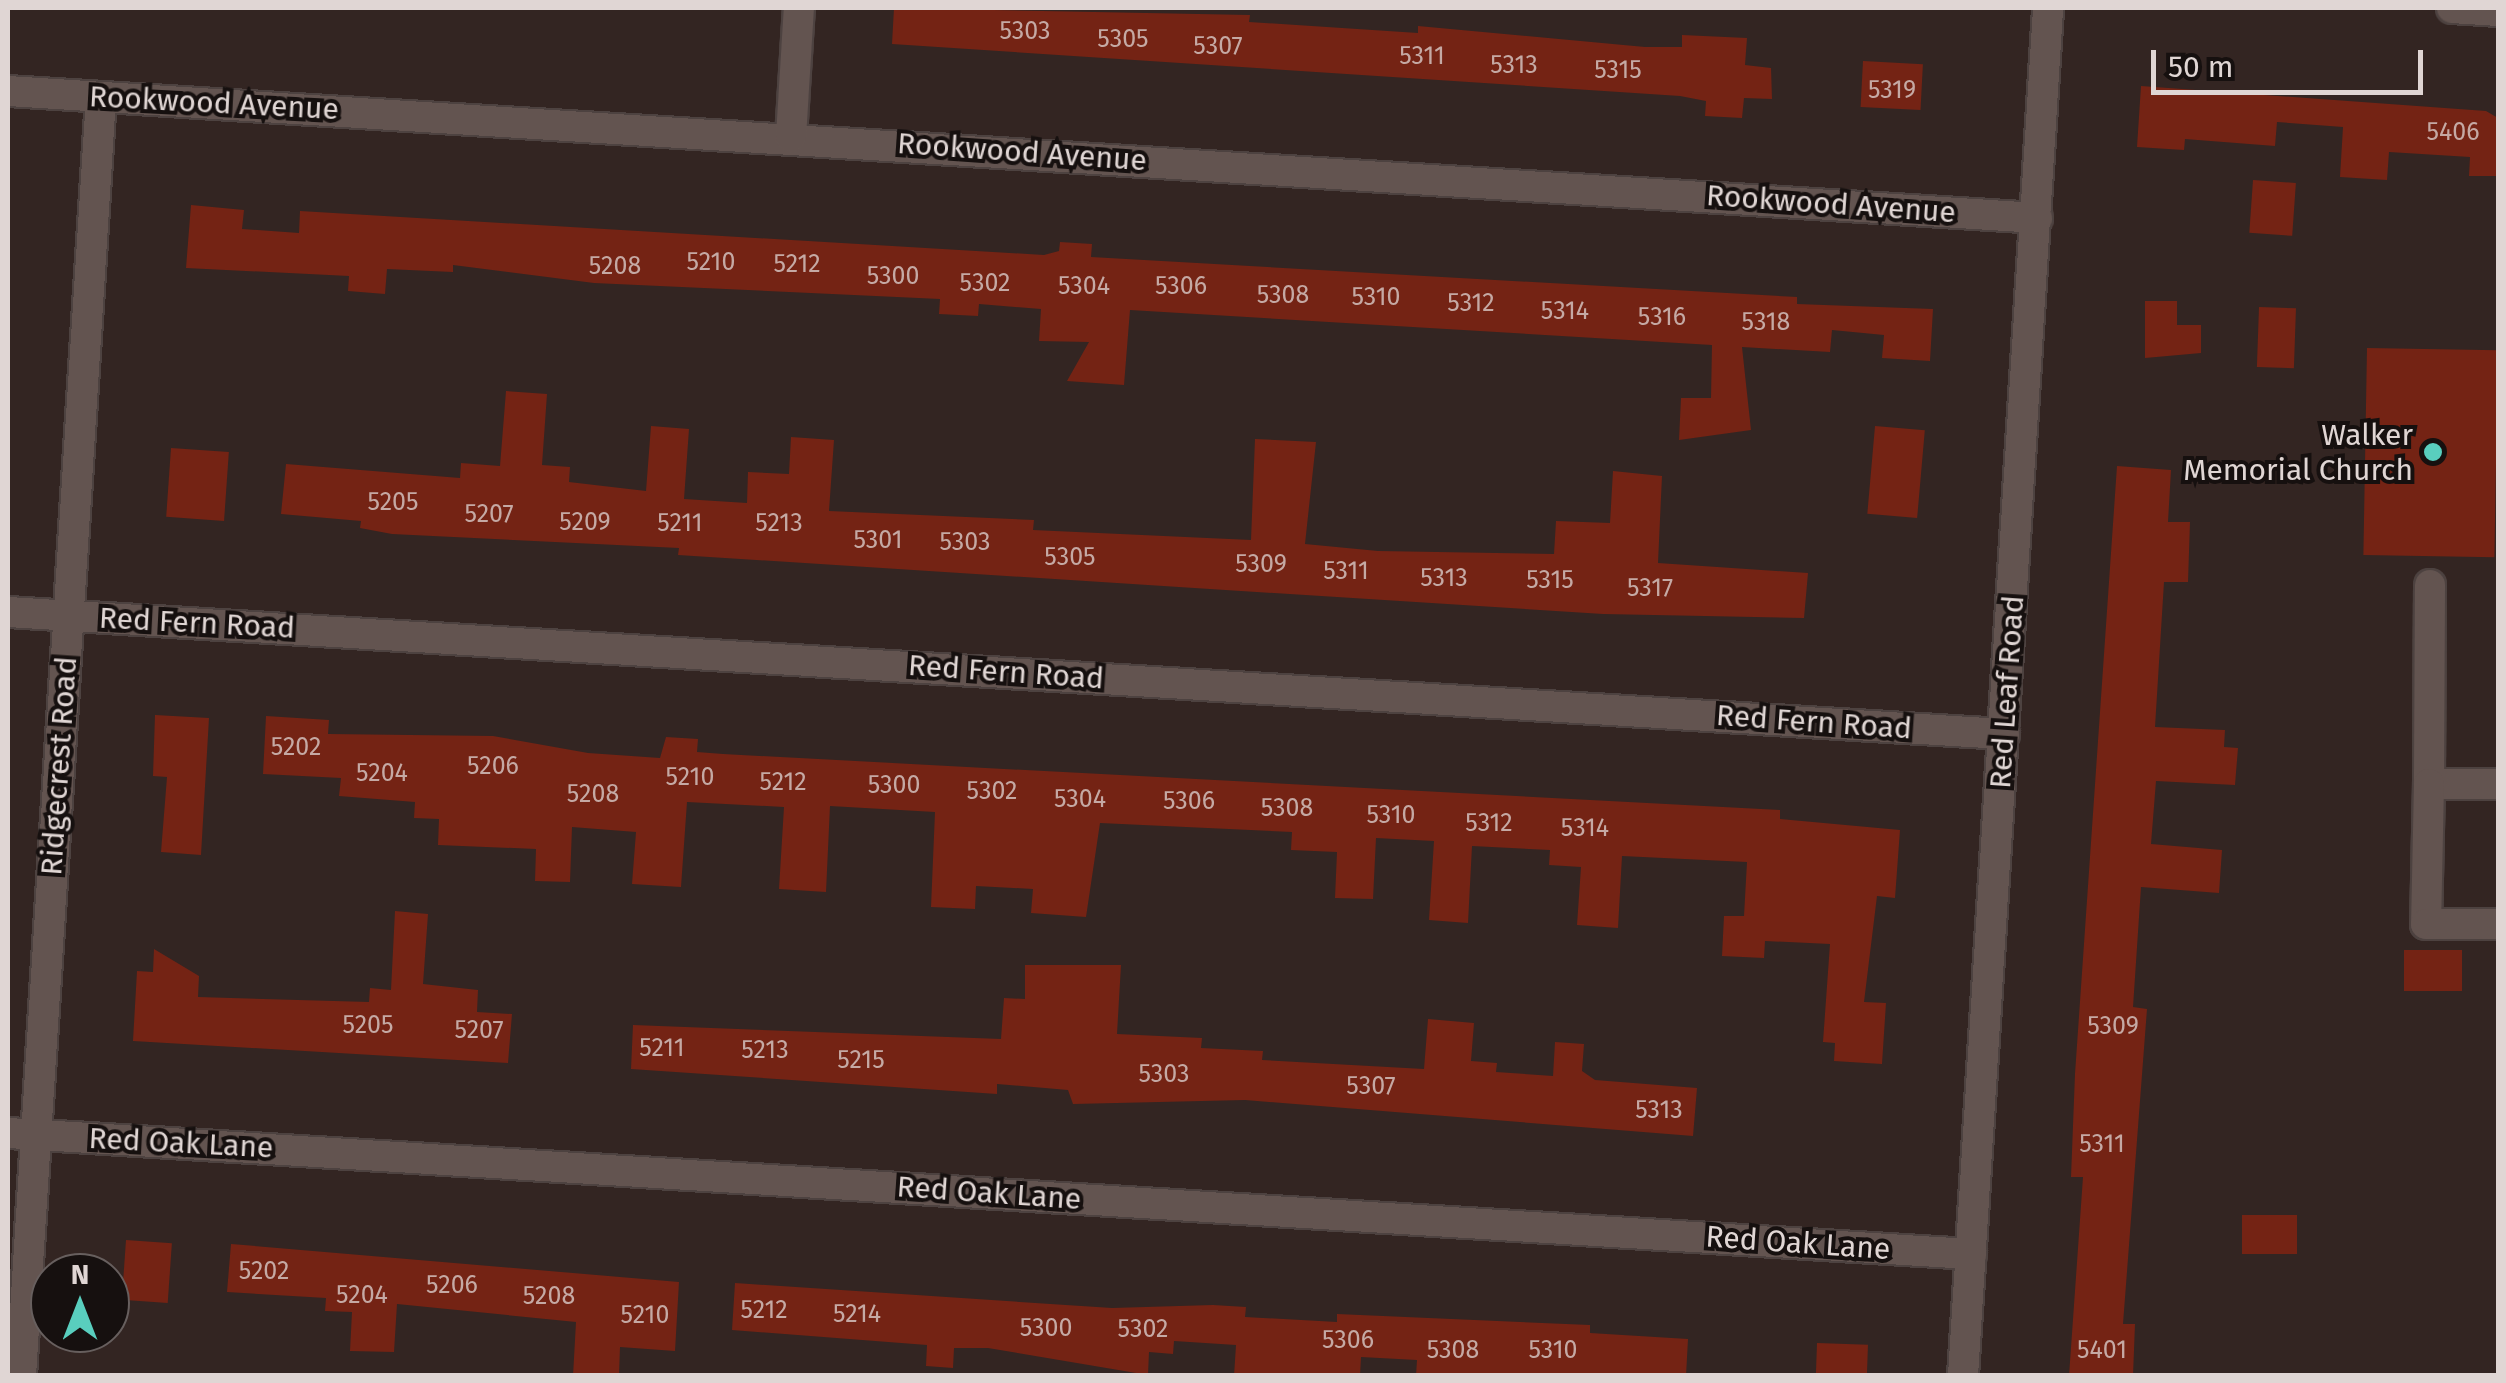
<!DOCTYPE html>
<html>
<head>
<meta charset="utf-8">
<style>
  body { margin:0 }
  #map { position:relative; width:2506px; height:1383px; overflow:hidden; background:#332522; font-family:"Fira Sans",sans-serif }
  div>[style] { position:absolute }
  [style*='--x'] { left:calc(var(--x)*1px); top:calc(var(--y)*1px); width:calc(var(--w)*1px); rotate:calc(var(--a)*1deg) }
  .building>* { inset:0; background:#742314; transform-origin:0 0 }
  .roads { filter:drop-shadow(2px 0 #4d4240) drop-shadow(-2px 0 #4d4240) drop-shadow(0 2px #4d4240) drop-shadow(0 -2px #4d4240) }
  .minor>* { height:30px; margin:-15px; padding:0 15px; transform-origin:15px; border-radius:15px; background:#635450 }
  .dots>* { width:28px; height:28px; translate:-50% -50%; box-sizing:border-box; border:5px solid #16100f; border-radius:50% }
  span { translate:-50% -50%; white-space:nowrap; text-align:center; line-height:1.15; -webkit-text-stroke:8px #16100f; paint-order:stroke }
  .number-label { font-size:25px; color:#c5a9a4 }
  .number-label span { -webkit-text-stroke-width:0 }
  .street-label { font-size:30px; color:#e0d6d4 }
  .poi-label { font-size:30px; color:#e0d6d4 }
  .right { translate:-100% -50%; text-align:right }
  .frame { position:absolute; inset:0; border:10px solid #e0d6d4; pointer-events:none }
  .north { position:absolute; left:30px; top:1253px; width:100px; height:100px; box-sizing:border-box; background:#16100f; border:2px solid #675f5e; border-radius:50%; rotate:0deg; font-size:28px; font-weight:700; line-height:40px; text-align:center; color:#e0d6d4 }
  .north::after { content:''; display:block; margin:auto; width:35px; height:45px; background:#59cebe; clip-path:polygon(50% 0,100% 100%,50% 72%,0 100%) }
  .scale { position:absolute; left:2151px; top:50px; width:272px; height:45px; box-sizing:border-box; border:5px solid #e0d6d4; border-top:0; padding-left:12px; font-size:30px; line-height:35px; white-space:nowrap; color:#e0d6d4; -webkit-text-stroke:8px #16100f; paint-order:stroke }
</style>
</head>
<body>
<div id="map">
  <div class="building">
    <i style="clip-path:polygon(894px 8px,1250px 15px,1249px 22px,1418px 33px,1418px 26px,1645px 47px,1682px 47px,1682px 35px,1747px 38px,1745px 65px,1771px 68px,1772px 99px,1744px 98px,1742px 118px,1705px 116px,1706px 101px,1680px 96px,892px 44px)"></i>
    <i style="left:1863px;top:61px;width:60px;height:46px;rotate:3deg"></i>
    <i style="clip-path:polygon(2141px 86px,2486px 111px,2498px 118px,2498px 176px,2469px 176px,2470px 157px,2389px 152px,2387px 180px,2340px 177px,2343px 127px,2277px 122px,2275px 146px,2185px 139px,2184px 150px,2137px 147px)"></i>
    <i style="left:2253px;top:180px;width:43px;height:53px;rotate:4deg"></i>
    <i style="clip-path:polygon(191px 205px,244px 210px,242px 229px,299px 233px,300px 211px,1044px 255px,1059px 251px,1060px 242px,1092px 244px,1091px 257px,1797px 297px,1797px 304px,1933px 309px,1930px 361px,1882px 358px,1884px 335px,1832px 330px,1830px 352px,1742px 347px,1751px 430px,1679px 440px,1681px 398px,1711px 398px,1712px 345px,1130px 310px,1124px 385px,1067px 381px,1089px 342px,1039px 341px,1041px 309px,979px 304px,978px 316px,939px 314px,940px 299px,594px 283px,453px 265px,453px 272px,387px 269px,385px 294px,348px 291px,349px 276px,186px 268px)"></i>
    <i style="clip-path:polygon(2145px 301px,2177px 301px,2177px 325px,2201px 325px,2201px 353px,2145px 358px)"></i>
    <i style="left:2259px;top:307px;width:37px;height:60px;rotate:2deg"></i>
    <i style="left:2367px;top:348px;width:131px;height:207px;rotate:1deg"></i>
    <i style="clip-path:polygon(506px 391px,547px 394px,542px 465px,570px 467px,569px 482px,646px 491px,651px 426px,689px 429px,684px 499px,747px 503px,748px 472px,789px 474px,791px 437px,834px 440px,829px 511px,1034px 520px,1033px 530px,1251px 540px,1255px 439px,1316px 442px,1305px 544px,1378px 551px,1554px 554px,1556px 521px,1610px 523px,1613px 471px,1662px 476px,1658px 563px,1808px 573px,1804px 618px,1603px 614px,678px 555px,679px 548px,392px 534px,360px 528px,361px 521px,281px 514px,286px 464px,460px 478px,461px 463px,500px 466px)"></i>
    <i style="left:1875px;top:426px;width:50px;height:88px;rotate:5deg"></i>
    <i style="left:171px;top:448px;width:58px;height:69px;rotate:4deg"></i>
    <i style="clip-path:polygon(2117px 466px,2171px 470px,2168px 522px,2190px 522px,2188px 582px,2164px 582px,2155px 727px,2225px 730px,2224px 747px,2238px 748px,2235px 785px,2156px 781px,2151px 844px,2222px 850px,2219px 893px,2141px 887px,2133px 1007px,2147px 1009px,2123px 1324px,2135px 1324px,2133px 1376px,2069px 1376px,2083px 1177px,2071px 1177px,2075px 1074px)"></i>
    <i style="clip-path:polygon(155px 715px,209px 718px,201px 855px,161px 852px,167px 777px,153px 776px)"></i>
    <i style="clip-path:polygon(266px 716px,329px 720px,328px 734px,493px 736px,588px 753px,660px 758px,666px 737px,698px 739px,697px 752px,723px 754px,1780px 810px,1780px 819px,1900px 830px,1895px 898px,1877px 896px,1864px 1002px,1886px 1003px,1882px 1064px,1834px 1061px,1835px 1043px,1823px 1042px,1830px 944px,1765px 941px,1764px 958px,1722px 956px,1724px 916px,1744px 916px,1747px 862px,1622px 856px,1618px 928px,1577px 925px,1581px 867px,1549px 865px,1550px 850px,1472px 846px,1468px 923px,1429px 920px,1434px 841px,1376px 838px,1373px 899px,1335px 898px,1337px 852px,1291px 850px,1292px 832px,1100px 823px,1086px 917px,1031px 913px,1033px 889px,976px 886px,975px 909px,931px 907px,935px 812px,830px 806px,826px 892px,779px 889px,784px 807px,687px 802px,681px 887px,632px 884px,636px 832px,572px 827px,570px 882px,535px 881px,536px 849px,438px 845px,439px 819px,414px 818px,415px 802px,339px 796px,341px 778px,263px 774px)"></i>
    <i style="clip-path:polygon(395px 911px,428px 914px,423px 984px,478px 990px,477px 1012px,512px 1014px,508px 1063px,133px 1041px,137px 971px,153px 972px,154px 949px,199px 976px,198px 997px,369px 1002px,370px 988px,391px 990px)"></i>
    <i style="left:2404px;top:950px;width:58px;height:41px"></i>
    <i style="clip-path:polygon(1025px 965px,1121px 965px,1117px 1034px,1202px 1038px,1201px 1048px,1263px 1051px,1262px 1060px,1424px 1069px,1428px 1019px,1474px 1023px,1471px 1061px,1497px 1063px,1496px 1072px,1553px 1076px,1555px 1042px,1584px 1044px,1582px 1071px,1595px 1080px,1697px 1088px,1693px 1136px,1245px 1100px,1073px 1104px,1068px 1090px,997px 1084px,997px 1094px,631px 1069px,633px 1025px,1001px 1039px,1004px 998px,1025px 999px)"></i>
    <i style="left:2297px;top:1215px;width:39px;height:55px;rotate:90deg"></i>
    <i style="left:126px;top:1240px;width:46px;height:60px;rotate:4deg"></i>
    <i style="clip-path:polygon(231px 1244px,679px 1282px,675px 1351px,620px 1347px,619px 1376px,573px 1376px,576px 1322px,397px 1304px,394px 1352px,350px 1351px,352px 1312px,325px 1311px,326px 1298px,227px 1292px)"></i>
    <i style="clip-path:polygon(735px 1283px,1112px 1308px,1213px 1305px,1246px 1307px,1245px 1317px,1337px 1322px,1337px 1314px,1590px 1325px,1590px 1333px,1688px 1339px,1686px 1376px,1416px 1376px,1417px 1360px,1361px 1357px,1360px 1376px,1234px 1376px,1236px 1345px,1174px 1341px,1173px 1354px,1149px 1352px,1148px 1375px,988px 1348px,954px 1348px,953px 1368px,926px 1366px,927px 1345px,732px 1330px)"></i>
    <i style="left:1817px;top:1343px;width:51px;height:33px;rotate:2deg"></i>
  </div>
  <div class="roads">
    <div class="minor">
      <i style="--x:2452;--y:8;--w:46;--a:3.7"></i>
      <i style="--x:8;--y:91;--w:2033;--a:3.58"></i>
      <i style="--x:791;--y:137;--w:129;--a:-86.5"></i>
      <i style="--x:2430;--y:585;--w:199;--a:90.3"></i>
      <i style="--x:2429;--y:784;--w:69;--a:0"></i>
      <i style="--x:8;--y:612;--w:2000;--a:3.5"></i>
      <i style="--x:2429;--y:784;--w:140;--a:91.2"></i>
      <i style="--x:2426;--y:924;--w:72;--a:0"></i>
      <i style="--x:8;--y:1133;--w:1967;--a:3.53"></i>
      <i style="--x:21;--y:1376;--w:1281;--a:-86.42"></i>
      <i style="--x:1963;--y:1376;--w:1371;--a:-86.44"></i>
    </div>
  </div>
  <div class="dots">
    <i style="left:2433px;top:452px;background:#59cebe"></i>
  </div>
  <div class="number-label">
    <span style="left:1025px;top:31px">5303</span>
    <span style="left:1123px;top:39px">5305</span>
    <span style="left:1218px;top:46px">5307</span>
    <span style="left:1422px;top:56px">5311</span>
    <span style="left:1514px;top:65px">5313</span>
    <span style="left:1618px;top:70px">5315</span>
    <span style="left:1892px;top:90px">5319</span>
    <span style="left:2453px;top:132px">5406</span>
    <span style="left:711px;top:262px">5210</span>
    <span style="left:797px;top:264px">5212</span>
    <span style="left:615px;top:266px">5208</span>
    <span style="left:893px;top:276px">5300</span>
    <span style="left:985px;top:283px">5302</span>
    <span style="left:1084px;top:286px">5304</span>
    <span style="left:1181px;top:286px">5306</span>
    <span style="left:1283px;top:295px">5308</span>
    <span style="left:1376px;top:297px">5310</span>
    <span style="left:1471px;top:303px">5312</span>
    <span style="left:1565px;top:311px">5314</span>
    <span style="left:1662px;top:317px">5316</span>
    <span style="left:1766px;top:322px">5318</span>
    <span style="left:393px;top:502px">5205</span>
    <span style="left:489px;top:514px">5207</span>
    <span style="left:585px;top:522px">5209</span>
    <span style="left:680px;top:523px">5211</span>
    <span style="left:779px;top:523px">5213</span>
    <span style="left:878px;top:540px">5301</span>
    <span style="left:965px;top:542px">5303</span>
    <span style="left:1070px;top:557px">5305</span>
    <span style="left:1261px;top:564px">5309</span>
    <span style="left:1346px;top:571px">5311</span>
    <span style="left:1444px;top:578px">5313</span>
    <span style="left:1550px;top:580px">5315</span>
    <span style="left:1650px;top:588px">5317</span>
    <span style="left:296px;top:747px">5202</span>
    <span style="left:493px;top:766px">5206</span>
    <span style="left:382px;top:773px">5204</span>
    <span style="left:690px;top:777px">5210</span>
    <span style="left:783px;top:782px">5212</span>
    <span style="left:894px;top:785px">5300</span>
    <span style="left:992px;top:791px">5302</span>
    <span style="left:593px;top:794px">5208</span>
    <span style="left:1080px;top:799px">5304</span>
    <span style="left:1189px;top:801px">5306</span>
    <span style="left:1287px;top:808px">5308</span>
    <span style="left:1391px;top:815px">5310</span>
    <span style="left:1489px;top:823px">5312</span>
    <span style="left:1585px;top:828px">5314</span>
    <span style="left:368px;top:1025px">5205</span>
    <span style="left:2113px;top:1026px">5309</span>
    <span style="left:479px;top:1030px">5207</span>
    <span style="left:662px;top:1048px">5211</span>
    <span style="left:765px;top:1050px">5213</span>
    <span style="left:861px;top:1060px">5215</span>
    <span style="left:1164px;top:1074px">5303</span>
    <span style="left:1371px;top:1086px">5307</span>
    <span style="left:1659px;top:1110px">5313</span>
    <span style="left:2102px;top:1144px">5311</span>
    <span style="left:264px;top:1271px">5202</span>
    <span style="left:452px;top:1285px">5206</span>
    <span style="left:362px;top:1295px">5204</span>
    <span style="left:549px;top:1296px">5208</span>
    <span style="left:764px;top:1310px">5212</span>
    <span style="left:857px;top:1314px">5214</span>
    <span style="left:645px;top:1315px">5210</span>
    <span style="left:1046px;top:1328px">5300</span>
    <span style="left:1143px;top:1329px">5302</span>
    <span style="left:1348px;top:1340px">5306</span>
    <span style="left:1453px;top:1350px">5308</span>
    <span style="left:1553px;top:1350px">5310</span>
    <span style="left:2102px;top:1350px">5401</span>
  </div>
  <div class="street-label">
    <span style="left:214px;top:103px;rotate:3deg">Rookwood Avenue</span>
    <span style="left:1022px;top:152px;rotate:4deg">Rookwood Avenue</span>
    <span style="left:1831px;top:204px;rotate:4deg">Rookwood Avenue</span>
    <span style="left:197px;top:623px;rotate:3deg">Red Fern Road</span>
    <span style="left:1006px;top:672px;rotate:4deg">Red Fern Road</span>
    <span style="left:2007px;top:692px;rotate:-86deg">Red Leaf Road</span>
    <span style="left:1814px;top:722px;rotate:4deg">Red Fern Road</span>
    <span style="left:59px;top:766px;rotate:-86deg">Ridgecrest Road</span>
    <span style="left:181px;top:1143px;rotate:3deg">Red Oak Lane</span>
    <span style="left:989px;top:1193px;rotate:4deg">Red Oak Lane</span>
    <span style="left:1798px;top:1243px;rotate:4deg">Red Oak Lane</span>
  </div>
  <div class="poi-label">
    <span class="right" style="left:2413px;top:452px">Walker<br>Memorial Church</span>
  </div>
  <div class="frame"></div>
  <div class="north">N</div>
  <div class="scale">50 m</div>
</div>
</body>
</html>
